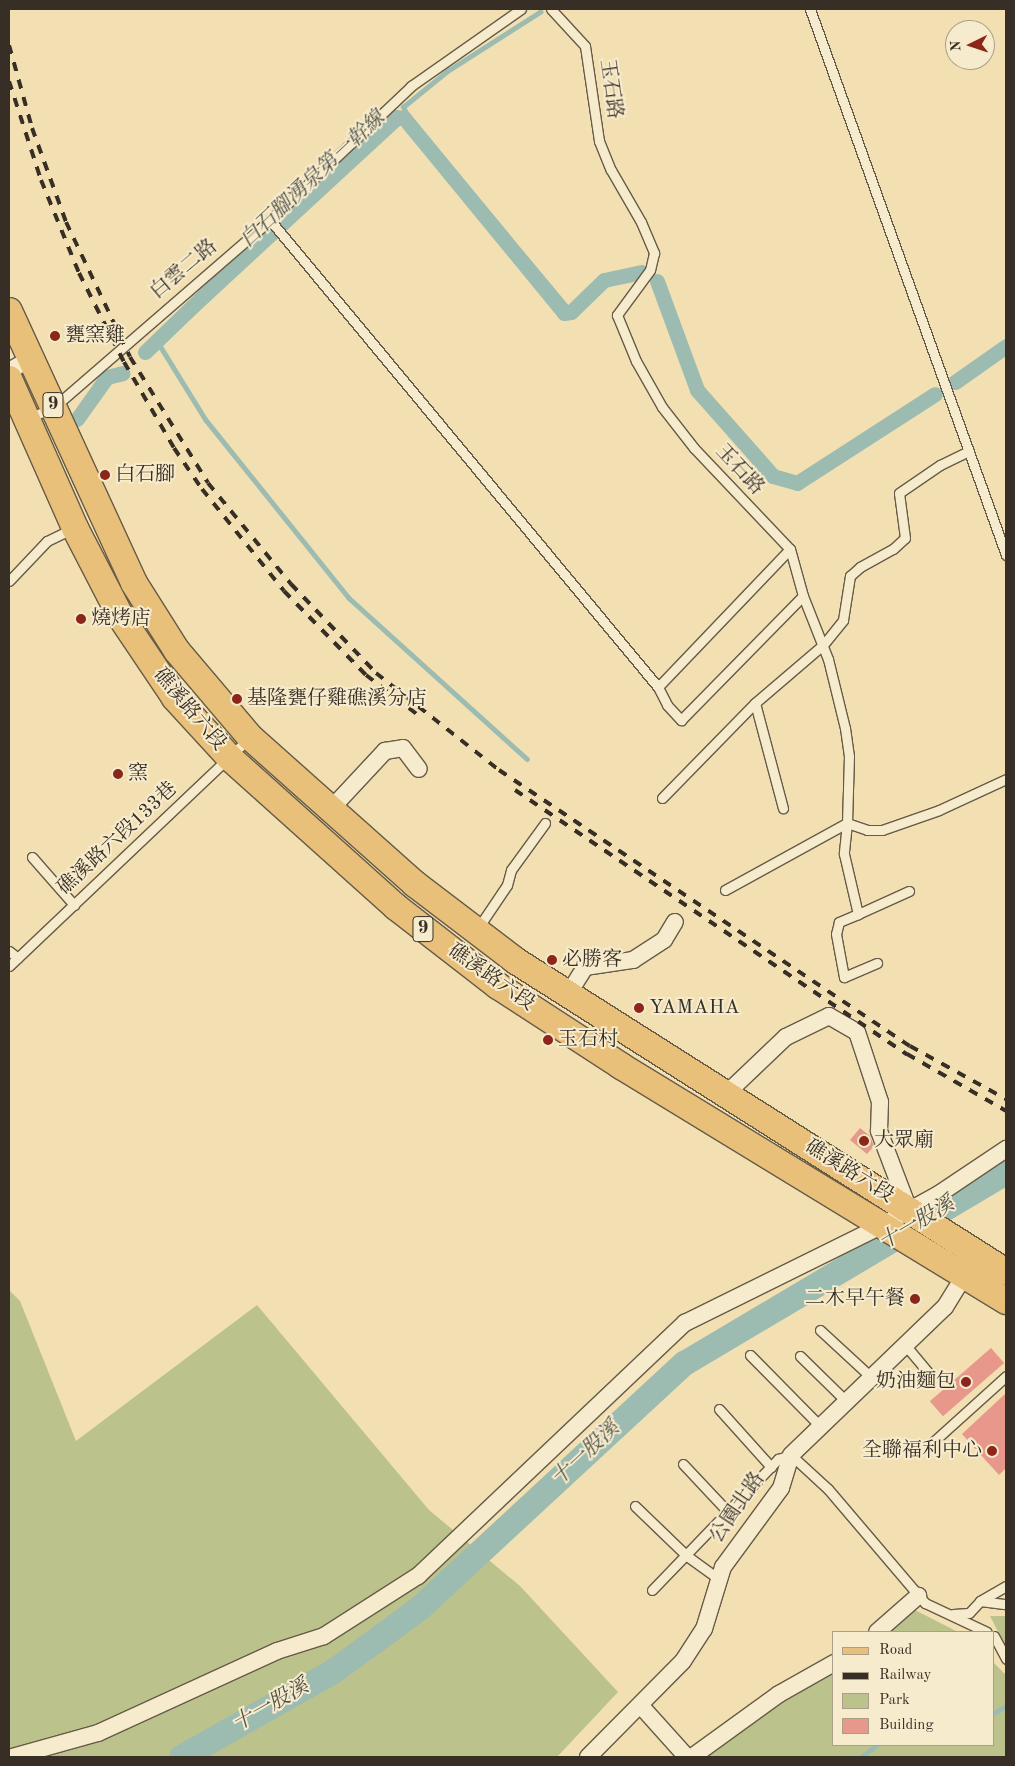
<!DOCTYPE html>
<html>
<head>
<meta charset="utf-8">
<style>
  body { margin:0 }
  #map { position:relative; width:1015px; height:1766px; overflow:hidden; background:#f2e0b2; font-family:"Old Standard TT","Noto Serif TC",serif }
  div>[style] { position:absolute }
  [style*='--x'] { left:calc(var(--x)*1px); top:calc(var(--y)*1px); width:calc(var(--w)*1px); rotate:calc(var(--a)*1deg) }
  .green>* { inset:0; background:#bcc28b }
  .stream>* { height:4.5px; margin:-2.25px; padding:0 2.25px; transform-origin:2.25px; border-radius:2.25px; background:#9cbcb2 }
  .canal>* { height:15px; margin:-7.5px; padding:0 7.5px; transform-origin:7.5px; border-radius:7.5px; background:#9cbcb2 }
  .river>* { height:25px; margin:-12.5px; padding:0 12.5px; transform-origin:12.5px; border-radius:12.5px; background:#9cbcb2 }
  .building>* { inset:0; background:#e8978b; transform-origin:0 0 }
  .roads { filter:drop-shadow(1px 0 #665b48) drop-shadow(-1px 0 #665b48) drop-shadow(0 1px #665b48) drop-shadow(0 -1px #665b48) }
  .lane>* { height:9px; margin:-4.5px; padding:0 4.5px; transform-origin:4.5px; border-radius:4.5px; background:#f7ebcd }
  .street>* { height:16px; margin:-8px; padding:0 8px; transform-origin:8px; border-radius:8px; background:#f7ebcd }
  .primary>* { height:26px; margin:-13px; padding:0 13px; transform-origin:13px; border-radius:13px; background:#e9c079 }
  .rail>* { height:4px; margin-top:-2px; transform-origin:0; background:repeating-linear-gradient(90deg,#372f25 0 9px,transparent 0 18px) }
  .dots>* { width:14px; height:14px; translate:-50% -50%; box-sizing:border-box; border:2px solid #f7ebcd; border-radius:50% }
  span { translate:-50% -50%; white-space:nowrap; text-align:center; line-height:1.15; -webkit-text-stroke:4px #f7ebcd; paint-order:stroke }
  .shield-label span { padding:1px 4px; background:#f7ebcd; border:1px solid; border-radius:4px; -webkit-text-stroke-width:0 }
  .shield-label { font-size:19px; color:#372f25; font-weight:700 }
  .street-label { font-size:20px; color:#372f25 }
  .poi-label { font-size:20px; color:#372f25 }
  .left { translate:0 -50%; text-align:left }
  .right { translate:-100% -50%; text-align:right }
  .water-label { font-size:21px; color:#505248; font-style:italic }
  .frame { position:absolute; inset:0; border:10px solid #372f25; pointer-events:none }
  .legend { position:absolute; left:832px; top:1631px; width:162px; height:115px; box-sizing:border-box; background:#f7ebcd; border:1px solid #aaa08a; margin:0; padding:6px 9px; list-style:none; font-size:15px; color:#372f25 }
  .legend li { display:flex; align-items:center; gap:10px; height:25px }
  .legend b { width:25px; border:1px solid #aaa08a }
  .north { position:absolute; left:945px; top:20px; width:50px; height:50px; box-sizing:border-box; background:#f7ebcd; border:1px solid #aaa08a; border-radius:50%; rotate:266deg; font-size:14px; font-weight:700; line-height:20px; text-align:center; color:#372f25 }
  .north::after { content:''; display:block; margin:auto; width:18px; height:22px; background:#8f2418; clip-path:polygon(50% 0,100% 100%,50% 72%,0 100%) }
</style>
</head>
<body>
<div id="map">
  <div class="green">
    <i style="clip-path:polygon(9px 1290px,20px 1301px,76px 1441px,257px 1305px,429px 1510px,520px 1586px,618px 1692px,557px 1757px,9px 1757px)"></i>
    <i style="clip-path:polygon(909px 1607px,958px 1632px,876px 1632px)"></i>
    <i style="clip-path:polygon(990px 1616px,1006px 1616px,1006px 1647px)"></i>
    <i style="clip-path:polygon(994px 1663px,1006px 1675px,1006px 1757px,703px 1757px,834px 1664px,834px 1745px,994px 1745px)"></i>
  </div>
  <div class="stream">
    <i style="--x:407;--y:115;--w:256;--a:50.2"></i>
    <i style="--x:155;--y:342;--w:4;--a:27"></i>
    <i style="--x:159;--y:344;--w:338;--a:-42.7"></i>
    <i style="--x:407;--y:115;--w:9;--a:-117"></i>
    <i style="--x:403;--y:107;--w:55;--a:-39.1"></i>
    <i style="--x:446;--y:72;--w:112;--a:-32.6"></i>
    <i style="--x:159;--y:344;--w:89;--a:58.3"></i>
    <i style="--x:206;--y:420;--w:228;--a:51.2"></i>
    <i style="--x:349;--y:598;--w:240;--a:42.1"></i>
    <i style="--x:994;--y:1713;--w:14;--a:-30"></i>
    <i style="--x:861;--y:1757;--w:20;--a:-37"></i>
  </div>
  <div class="canal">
    <i style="--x:284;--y:219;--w:151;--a:-42.3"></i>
    <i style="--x:396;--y:117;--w:8;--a:7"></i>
    <i style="--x:404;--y:118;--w:252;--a:50.6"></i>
    <i style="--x:564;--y:313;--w:7;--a:-8"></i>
    <i style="--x:571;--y:312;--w:46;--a:-44.1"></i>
    <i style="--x:604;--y:280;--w:38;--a:-12"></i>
    <i style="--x:657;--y:281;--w:116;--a:69.8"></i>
    <i style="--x:697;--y:390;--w:115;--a:48.5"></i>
    <i style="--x:773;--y:476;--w:25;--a:16"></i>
    <i style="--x:797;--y:483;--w:164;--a:-32.8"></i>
    <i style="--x:145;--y:352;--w:170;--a:-44"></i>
    <i style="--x:955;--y:382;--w:62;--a:-35.2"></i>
    <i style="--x:77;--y:419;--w:52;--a:-54.5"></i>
    <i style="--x:107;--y:377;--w:16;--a:-14"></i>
  </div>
  <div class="river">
    <i style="--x:181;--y:1757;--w:175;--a:-29.5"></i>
    <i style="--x:333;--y:1671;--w:107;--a:-36.2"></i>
    <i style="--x:419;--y:1608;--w:361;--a:-42.8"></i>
    <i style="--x:684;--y:1363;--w:374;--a:-30.7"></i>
  </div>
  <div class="building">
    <i style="clip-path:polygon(860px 1128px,870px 1136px,874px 1146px,867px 1154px,850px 1140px)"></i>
    <i style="left:991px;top:1348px;width:20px;height:81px;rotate:49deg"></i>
    <i style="clip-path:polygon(1006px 1393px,1006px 1468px,999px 1475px,962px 1434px)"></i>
  </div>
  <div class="roads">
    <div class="lane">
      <i style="--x:551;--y:9;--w:50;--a:47.4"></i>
      <i style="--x:585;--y:46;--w:96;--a:81.6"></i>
      <i style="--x:599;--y:141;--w:31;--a:68"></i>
      <i style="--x:611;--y:170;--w:60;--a:60"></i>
      <i style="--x:641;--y:222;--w:34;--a:67"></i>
      <i style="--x:654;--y:253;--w:17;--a:103"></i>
      <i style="--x:650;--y:270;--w:56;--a:126.3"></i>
      <i style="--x:617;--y:315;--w:50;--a:67.6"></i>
      <i style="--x:636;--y:361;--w:53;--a:60.5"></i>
      <i style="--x:662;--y:407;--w:52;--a:52"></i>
      <i style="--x:694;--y:448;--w:139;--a:46.5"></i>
      <i style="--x:790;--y:549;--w:49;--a:74.5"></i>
      <i style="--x:803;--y:596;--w:68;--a:68.4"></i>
      <i style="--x:828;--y:659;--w:71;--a:76.2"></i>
      <i style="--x:845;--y:728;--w:28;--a:82"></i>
      <i style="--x:849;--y:756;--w:67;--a:91.7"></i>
      <i style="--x:847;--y:823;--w:21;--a:19"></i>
      <i style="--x:867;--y:830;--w:15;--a:0"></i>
      <i style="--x:882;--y:830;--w:60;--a:-19.3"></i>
      <i style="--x:939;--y:810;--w:74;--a:-24.8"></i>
      <i style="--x:810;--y:9;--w:580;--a:70.25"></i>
      <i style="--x:270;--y:220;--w:607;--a:50.28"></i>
      <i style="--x:658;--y:687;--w:191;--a:-46.3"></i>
      <i style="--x:29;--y:418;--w:27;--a:-24"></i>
      <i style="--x:54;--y:407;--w:286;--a:-40.9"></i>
      <i style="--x:270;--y:220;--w:195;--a:-43.5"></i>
      <i style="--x:411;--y:86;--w:134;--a:-35"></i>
      <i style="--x:9;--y:581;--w:55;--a:-46.5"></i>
      <i style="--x:47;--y:541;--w:28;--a:-26"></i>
      <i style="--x:658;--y:687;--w:20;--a:63"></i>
      <i style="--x:667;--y:705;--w:21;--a:47"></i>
      <i style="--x:681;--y:720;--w:174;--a:-45.5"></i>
      <i style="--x:755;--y:703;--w:109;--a:75.1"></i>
      <i style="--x:662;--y:798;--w:133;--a:-45.6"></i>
      <i style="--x:755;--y:703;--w:89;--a:-40.5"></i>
      <i style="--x:823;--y:645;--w:32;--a:-51"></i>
      <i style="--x:843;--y:620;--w:45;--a:-81"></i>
      <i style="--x:850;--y:576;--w:13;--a:-42"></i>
      <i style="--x:860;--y:567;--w:38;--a:-29"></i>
      <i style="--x:893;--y:549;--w:16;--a:-43"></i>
      <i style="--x:905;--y:538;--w:45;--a:-97.6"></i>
      <i style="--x:899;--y:493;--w:50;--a:-34.3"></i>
      <i style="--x:940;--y:465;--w:32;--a:-26"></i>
      <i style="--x:847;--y:823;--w:31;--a:96"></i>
      <i style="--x:844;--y:854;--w:62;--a:76.9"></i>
      <i style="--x:858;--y:914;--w:21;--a:157"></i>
      <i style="--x:839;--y:922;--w:12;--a:104"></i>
      <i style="--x:836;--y:934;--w:44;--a:79.5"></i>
      <i style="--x:844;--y:977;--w:36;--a:-23"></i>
      <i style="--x:32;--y:857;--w:64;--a:48.8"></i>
      <i style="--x:725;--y:890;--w:139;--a:-28.8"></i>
      <i style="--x:858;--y:914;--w:56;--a:-24.3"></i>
      <i style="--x:478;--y:928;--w:52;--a:-56"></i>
      <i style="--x:507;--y:885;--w:16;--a:-75"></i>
      <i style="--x:511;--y:870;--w:58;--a:-54.1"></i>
      <i style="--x:9;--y:951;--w:11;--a:38"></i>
      <i style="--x:9;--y:966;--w:330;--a:-43.5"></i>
      <i style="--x:820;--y:1330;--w:71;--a:42.7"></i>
      <i style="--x:906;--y:1346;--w:39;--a:50"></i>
      <i style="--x:750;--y:1355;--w:101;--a:45.4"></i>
      <i style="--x:800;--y:1356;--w:66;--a:44.4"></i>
      <i style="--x:719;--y:1409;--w:78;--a:48.1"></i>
      <i style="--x:933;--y:1442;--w:98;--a:-42.1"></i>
      <i style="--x:683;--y:1464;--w:66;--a:46.8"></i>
      <i style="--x:635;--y:1506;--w:72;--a:43.9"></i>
      <i style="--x:687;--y:1556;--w:39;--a:36"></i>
      <i style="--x:652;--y:1590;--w:182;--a:-46.1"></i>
      <i style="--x:778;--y:1459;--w:14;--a:-17"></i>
      <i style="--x:791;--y:1455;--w:50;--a:42.6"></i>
      <i style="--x:828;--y:1489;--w:150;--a:49.6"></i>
      <i style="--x:925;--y:1603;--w:68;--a:25.1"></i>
      <i style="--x:980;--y:1601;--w:26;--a:7"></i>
      <i style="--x:953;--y:1614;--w:16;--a:-4"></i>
      <i style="--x:969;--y:1613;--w:16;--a:-47"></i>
      <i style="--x:980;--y:1601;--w:30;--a:-30"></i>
      <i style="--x:994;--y:1636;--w:26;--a:62"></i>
    </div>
    <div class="street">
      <i style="--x:9;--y:371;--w:24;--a:-30"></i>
      <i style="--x:330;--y:810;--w:81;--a:-47"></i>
      <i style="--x:385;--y:751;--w:18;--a:-9"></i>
      <i style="--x:403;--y:748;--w:26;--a:53"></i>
      <i style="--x:567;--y:996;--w:34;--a:-58"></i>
      <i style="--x:585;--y:967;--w:49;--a:-8.3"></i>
      <i style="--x:633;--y:960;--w:37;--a:-33"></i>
      <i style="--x:664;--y:940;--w:21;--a:-59"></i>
      <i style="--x:725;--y:1095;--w:84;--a:-43.6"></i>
      <i style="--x:786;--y:1037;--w:48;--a:-26"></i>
      <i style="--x:829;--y:1016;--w:32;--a:30"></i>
      <i style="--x:857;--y:1032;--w:74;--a:71.8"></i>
      <i style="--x:880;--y:1102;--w:29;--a:92"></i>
      <i style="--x:879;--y:1131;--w:85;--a:69.2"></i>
      <i style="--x:877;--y:1632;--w:55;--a:-41.3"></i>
      <i style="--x:641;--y:1706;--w:69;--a:48"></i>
      <i style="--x:12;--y:1757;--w:89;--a:-15.6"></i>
      <i style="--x:98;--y:1733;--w:197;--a:-24.6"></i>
      <i style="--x:277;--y:1651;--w:49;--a:-17.7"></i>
      <i style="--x:324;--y:1636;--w:112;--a:-32.6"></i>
      <i style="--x:418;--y:1576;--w:368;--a:-43.5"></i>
      <i style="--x:685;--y:1323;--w:219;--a:-26.3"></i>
      <i style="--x:881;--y:1226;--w:66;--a:-28.9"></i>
      <i style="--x:939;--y:1194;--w:81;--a:-33.9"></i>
      <i style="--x:588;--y:1757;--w:135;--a:-45.3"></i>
      <i style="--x:683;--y:1661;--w:38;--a:-57"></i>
      <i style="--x:704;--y:1629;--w:65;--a:-73"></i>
      <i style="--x:723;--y:1567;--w:98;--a:-53.7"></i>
      <i style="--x:781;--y:1488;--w:34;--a:-73"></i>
      <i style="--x:791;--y:1455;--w:214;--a:-43.9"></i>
      <i style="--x:945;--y:1307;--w:46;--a:-58.4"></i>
      <i style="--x:692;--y:1757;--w:107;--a:-35.9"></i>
      <i style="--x:779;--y:1694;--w:63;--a:-29.4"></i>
    </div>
    <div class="primary">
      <i style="--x:9;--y:311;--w:299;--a:65.3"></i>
      <i style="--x:134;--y:583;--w:80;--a:57.7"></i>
      <i style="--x:177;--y:651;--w:113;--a:49.7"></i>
      <i style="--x:250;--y:737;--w:221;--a:41.7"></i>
      <i style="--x:415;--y:884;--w:127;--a:37.3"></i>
      <i style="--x:516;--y:961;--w:580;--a:32.4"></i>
      <i style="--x:9;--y:379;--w:163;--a:66.1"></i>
      <i style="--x:75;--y:528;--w:102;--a:62.7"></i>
      <i style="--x:122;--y:619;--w:95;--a:56.1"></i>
      <i style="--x:175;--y:698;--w:81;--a:47.5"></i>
      <i style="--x:230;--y:758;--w:223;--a:41.9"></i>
      <i style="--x:396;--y:907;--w:129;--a:37.8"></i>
      <i style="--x:498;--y:986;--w:147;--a:33"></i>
      <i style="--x:621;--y:1066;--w:451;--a:31.4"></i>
    </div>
  </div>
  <div class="rail">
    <i style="--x:9;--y:45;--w:86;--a:74.5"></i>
    <i style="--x:32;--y:128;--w:100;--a:70.1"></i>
    <i style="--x:66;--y:222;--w:149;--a:64.6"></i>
    <i style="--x:130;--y:357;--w:148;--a:58.2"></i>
    <i style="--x:208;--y:483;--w:131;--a:50.6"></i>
    <i style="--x:291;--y:584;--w:123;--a:46.3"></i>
    <i style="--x:376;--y:673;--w:157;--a:38.3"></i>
    <i style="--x:499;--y:770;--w:495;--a:33.9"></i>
    <i style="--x:910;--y:1046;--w:110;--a:28.9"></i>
    <i style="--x:9;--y:81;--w:104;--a:72.1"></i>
    <i style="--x:41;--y:180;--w:100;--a:67.8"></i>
    <i style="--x:79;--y:273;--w:100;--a:63.2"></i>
    <i style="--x:124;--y:362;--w:99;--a:59.8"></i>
    <i style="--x:174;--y:448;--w:50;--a:55.7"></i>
    <i style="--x:202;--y:489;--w:131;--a:51.2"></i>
    <i style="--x:284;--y:591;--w:117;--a:45.7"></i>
    <i style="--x:366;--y:675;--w:66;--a:37.6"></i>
    <i style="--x:515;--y:790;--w:473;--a:34"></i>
    <i style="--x:907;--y:1054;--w:114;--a:29.9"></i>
  </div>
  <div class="dots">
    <i style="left:55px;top:336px;background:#8f2418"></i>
    <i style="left:105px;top:475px;background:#8f2418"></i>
    <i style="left:81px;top:619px;background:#8f2418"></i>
    <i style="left:237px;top:699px;background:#8f2418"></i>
    <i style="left:118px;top:774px;background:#8f2418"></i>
    <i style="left:552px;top:960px;background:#8f2418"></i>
    <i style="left:639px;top:1008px;background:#8f2418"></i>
    <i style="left:548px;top:1040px;background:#8f2418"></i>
    <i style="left:864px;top:1141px;background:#8f2418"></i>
    <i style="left:915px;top:1299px;background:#8f2418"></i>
    <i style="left:966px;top:1382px;background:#8f2418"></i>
    <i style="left:992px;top:1451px;background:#8f2418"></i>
  </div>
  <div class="shield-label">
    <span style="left:53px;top:405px">9</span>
    <span style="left:423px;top:929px">9</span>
  </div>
  <div class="street-label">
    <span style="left:610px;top:89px;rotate:82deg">玉石路</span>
    <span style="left:184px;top:270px;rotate:-40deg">白雲二路</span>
    <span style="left:739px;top:470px;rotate:47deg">玉石路</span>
    <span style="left:189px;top:710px;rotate:50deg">礁溪路六段</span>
    <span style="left:118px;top:839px;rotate:-43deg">礁溪路六段133巷</span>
    <span style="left:491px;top:978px;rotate:35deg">礁溪路六段</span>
    <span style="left:849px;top:1172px;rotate:32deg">礁溪路六段</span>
    <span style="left:738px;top:1508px;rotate:-56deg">公園北路</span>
  </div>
  <div class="poi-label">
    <span class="left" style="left:65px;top:336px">甕窯雞</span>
    <span class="left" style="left:115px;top:475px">白石腳</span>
    <span class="left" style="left:91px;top:619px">燒烤店</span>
    <span class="left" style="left:247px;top:699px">基隆甕仔雞礁溪分店</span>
    <span class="left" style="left:128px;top:774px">窯</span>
    <span class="left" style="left:562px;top:960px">必勝客</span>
    <span class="left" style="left:649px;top:1008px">YAMAHA</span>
    <span class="left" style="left:558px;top:1040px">玉石村</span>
    <span class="left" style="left:874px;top:1141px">大眾廟</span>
    <span class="right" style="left:905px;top:1299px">二木早午餐</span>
    <span class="right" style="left:956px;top:1382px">奶油麵包</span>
    <span class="right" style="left:982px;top:1451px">全聯福利中心</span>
  </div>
  <div class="water-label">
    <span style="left:313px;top:180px;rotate:-43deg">白石腳湧泉第一幹線</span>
    <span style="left:917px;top:1224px;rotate:-31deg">十一股溪</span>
    <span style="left:586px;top:1454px;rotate:-43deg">十一股溪</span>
    <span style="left:271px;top:1706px;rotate:-30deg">十一股溪</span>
  </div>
  <div class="frame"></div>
  <ul class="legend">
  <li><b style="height:6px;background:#e9c079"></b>Road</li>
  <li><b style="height:6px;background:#372f25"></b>Railway</li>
  <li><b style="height:14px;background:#bcc28b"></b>Park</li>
  <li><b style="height:14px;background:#e8978b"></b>Building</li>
  </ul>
  <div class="north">N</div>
</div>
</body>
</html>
